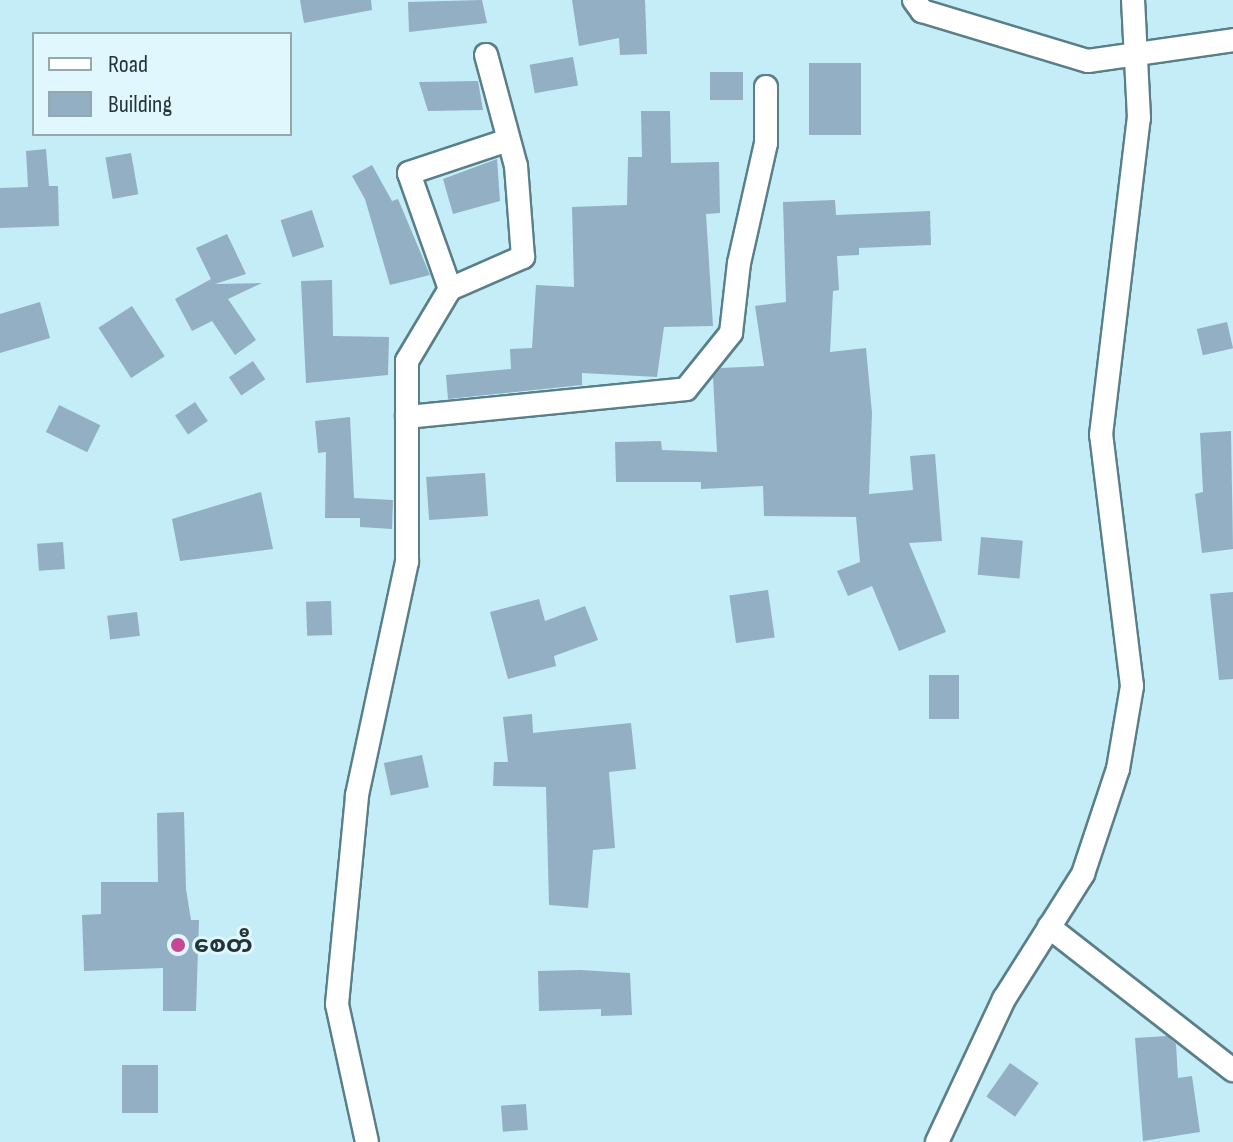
<!DOCTYPE html>
<html>
<head>
<meta charset="utf-8">
<style>
  body { margin:0 }
  #map { position:relative; width:1233px; height:1142px; overflow:hidden; background:#c4edf7; font-family:"Sofia Sans Condensed","Noto Sans Myanmar",sans-serif }
  div>[style] { position:absolute }
  [style*='--x'] { left:calc(var(--x)*1px); top:calc(var(--y)*1px); width:calc(var(--w)*1px); rotate:calc(var(--a)*1deg) }
  .building>* { inset:0; background:#92afc4; transform-origin:0 0 }
  .roads { filter:drop-shadow(2px 0 #5a7f88) drop-shadow(-2px 0 #5a7f88) drop-shadow(0 2px #5a7f88) drop-shadow(0 -2px #5a7f88) }
  .street>* { height:22px; margin:-11px; padding:0 11px; transform-origin:11px; border-radius:11px; background:#fff }
  .dots>* { width:22px; height:22px; translate:-50% -50%; box-sizing:border-box; border:4px solid #dff7fd; border-radius:50% }
  span { translate:-50% -50%; white-space:nowrap; text-align:center; line-height:1.15; -webkit-text-stroke:6px #dff7fd; paint-order:stroke }
  .poi-label { font-size:24px; color:#243337; font-weight:700 }
  .left { translate:0 -50%; text-align:left }
  .legend { position:absolute; left:32px; top:32px; width:260px; height:104px; box-sizing:border-box; background:#dff7fd; border:2px solid #94a9ae; margin:0; padding:10px 14px; list-style:none; font-size:24px; color:#243337 }
  .legend li { display:flex; align-items:center; gap:16px; height:40px }
  .legend b { width:40px; border:2px solid #94a9ae }
</style>
</head>
<body>
<div id="map">
  <div class="building">
    <i style="clip-path:polygon(300px 0,371px 0,372px 10px,304px 23px)"></i>
    <i style="clip-path:polygon(482px 0,487px 23px,409px 32px,408px 2px)"></i>
    <i style="clip-path:polygon(572px 0,645px 0,647px 54px,620px 55px,619px 38px,579px 46px)"></i>
    <i style="left:573px;top:57px;width:29px;height:44px;rotate:80deg"></i>
    <i style="left:809px;top:63px;width:52px;height:72px"></i>
    <i style="left:710px;top:72px;width:33px;height:28px"></i>
    <i style="clip-path:polygon(478px 81px,483px 110px,428px 111px,419px 82px)"></i>
    <i style="clip-path:polygon(641px 111px,670px 111px,671px 163px,719px 162px,720px 213px,706px 214px,713px 326px,664px 327px,657px 377px,582px 373px,582px 385px,448px 399px,446px 375px,511px 369px,510px 349px,532px 348px,536px 285px,574px 287px,572px 207px,627px 205px,628px 157px,642px 157px)"></i>
    <i style="clip-path:polygon(46px 149px,49px 186px,58px 186px,59px 226px,0 228px,0 188px,28px 187px,26px 151px)"></i>
    <i style="left:131px;top:153px;width:42px;height:26px;rotate:80deg"></i>
    <i style="clip-path:polygon(497px 159px,500px 201px,453px 214px,443px 179px)"></i>
    <i style="clip-path:polygon(372px 165px,392px 201px,398px 199px,430px 275px,390px 285px,365px 199px,352px 176px)"></i>
    <i style="clip-path:polygon(835px 200px,836px 215px,930px 211px,931px 245px,859px 248px,859px 255px,837px 256px,839px 290px,833px 291px,830px 352px,866px 348px,872px 413px,869px 494px,913px 490px,910px 456px,935px 454px,942px 541px,909px 543px,946px 632px,899px 651px,872px 586px,848px 596px,837px 571px,860px 562px,856px 517px,764px 516px,763px 486px,701px 489px,701px 482px,616px 482px,615px 442px,661px 441px,662px 450px,717px 452px,713px 377px,721px 368px,764px 366px,755px 306px,786px 302px,783px 202px)"></i>
    <i style="left:312px;top:210px;width:39px;height:33px;rotate:72deg"></i>
    <i style="clip-path:polygon(227px 234px,246px 274px,215px 284px,262px 283px,228px 299px,256px 340px,235px 355px,212px 321px,192px 331px,175px 299px,211px 279px,196px 248px)"></i>
    <i style="clip-path:polygon(332px 280px,333px 336px,389px 337px,388px 375px,306px 383px,301px 281px)"></i>
    <i style="clip-path:polygon(40px 302px,50px 338px,0 353px,0 314px)"></i>
    <i style="left:132px;top:306px;width:60px;height:40px;rotate:57deg"></i>
    <i style="left:1227px;top:322px;width:27px;height:31px;rotate:77deg"></i>
    <i style="left:253px;top:361px;width:22px;height:29px;rotate:56deg"></i>
    <i style="left:195px;top:402px;width:23px;height:24px;rotate:56deg"></i>
    <i style="left:59px;top:405px;width:46px;height:30px;rotate:26deg"></i>
    <i style="clip-path:polygon(350px 417px,354px 498px,393px 500px,392px 529px,360px 527px,360px 518px,325px 518px,326px 452px,318px 453px,315px 421px)"></i>
    <i style="clip-path:polygon(1231px 431px,1233px 549px,1202px 553px,1195px 494px,1203px 492px,1200px 433px)"></i>
    <i style="left:485px;top:473px;width:43px;height:59px;rotate:86deg"></i>
    <i style="clip-path:polygon(261px 492px,273px 549px,180px 561px,172px 519px)"></i>
    <i style="left:981px;top:537px;width:42px;height:38px;rotate:5deg"></i>
    <i style="left:63px;top:542px;width:27px;height:26px;rotate:86deg"></i>
    <i style="left:768px;top:590px;width:48px;height:39px;rotate:82deg"></i>
    <i style="clip-path:polygon(1233px 592px,1233px 679px,1219px 680px,1210px 594px)"></i>
    <i style="clip-path:polygon(539px 599px,545px 621px,585px 606px,598px 640px,554px 656px,556px 666px,508px 679px,490px 612px)"></i>
    <i style="left:331px;top:601px;width:34px;height:25px;rotate:88deg"></i>
    <i style="left:137px;top:612px;width:24px;height:30px;rotate:83deg"></i>
    <i style="left:929px;top:675px;width:30px;height:44px"></i>
    <i style="clip-path:polygon(532px 714px,533px 733px,631px 723px,636px 769px,609px 772px,615px 848px,593px 850px,588px 908px,549px 905px,546px 787px,493px 786px,494px 762px,508px 762px,503px 717px)"></i>
    <i style="left:422px;top:755px;width:33px;height:39px;rotate:78deg"></i>
    <i style="clip-path:polygon(184px 812px,186px 889px,191px 920px,199px 920px,196px 1011px,163px 1011px,163px 968px,84px 971px,82px 915px,101px 914px,101px 882px,158px 882px,157px 813px)"></i>
    <i style="clip-path:polygon(581px 970px,630px 973px,632px 1015px,601px 1016px,601px 1009px,539px 1011px,538px 971px)"></i>
    <i style="clip-path:polygon(1167px 1036px,1176px 1044px,1178px 1078px,1192px 1076px,1200px 1132px,1143px 1141px,1135px 1038px)"></i>
    <i style="left:1010px;top:1063px;width:35px;height:41px;rotate:35deg"></i>
    <i style="left:122px;top:1065px;width:36px;height:48px"></i>
    <i style="left:526px;top:1104px;width:26px;height:25px;rotate:86deg"></i>
  </div>
  <div class="roads">
    <div class="street">
      <i style="--x:914;--y:0;--w:14;--a:54"></i>
      <i style="--x:922;--y:11;--w:173;--a:16.8"></i>
      <i style="--x:1088;--y:61;--w:147;--a:-8.2"></i>
      <i style="--x:450;--y:289;--w:123;--a:-109.5"></i>
      <i style="--x:409;--y:173;--w:101;--a:-18.4"></i>
      <i style="--x:407;--y:417;--w:280;--a:-5.7"></i>
      <i style="--x:686;--y:389;--w:72;--a:-51.2"></i>
      <i style="--x:731;--y:333;--w:70;--a:-83.5"></i>
      <i style="--x:739;--y:263;--w:123;--a:-77.3"></i>
      <i style="--x:766;--y:143;--w:56;--a:-90"></i>
      <i style="--x:1049;--y:927;--w:233;--a:37.9"></i>
      <i style="--x:367;--y:1142;--w:141;--a:-102.3"></i>
      <i style="--x:337;--y:1004;--w:210;--a:-84.5"></i>
      <i style="--x:357;--y:795;--w:238;--a:-77.9"></i>
      <i style="--x:407;--y:562;--w:201;--a:-90"></i>
      <i style="--x:407;--y:361;--w:84;--a:-59.2"></i>
      <i style="--x:450;--y:289;--w:80;--a:-23.7"></i>
      <i style="--x:523;--y:257;--w:91;--a:-94.4"></i>
      <i style="--x:516;--y:166;--w:115;--a:-105.1"></i>
      <i style="--x:937;--y:1142;--w:158;--a:-64.9"></i>
      <i style="--x:1004;--y:999;--w:148;--a:-57.7"></i>
      <i style="--x:1083;--y:874;--w:111;--a:-71.6"></i>
      <i style="--x:1118;--y:769;--w:84;--a:-80.4"></i>
      <i style="--x:1132;--y:686;--w:253;--a:-97"></i>
      <i style="--x:1101;--y:435;--w:319;--a:-83.2"></i>
      <i style="--x:1139;--y:118;--w:118;--a:-92.9"></i>
    </div>
  </div>
  <div class="dots">
    <i style="left:178px;top:945px;background:#c54796"></i>
  </div>
  <div class="poi-label">
    <span class="left" style="left:194px;top:945px">စေတီ</span>
  </div>
  <ul class="legend">
  <li><b style="height:10px;background:#fff"></b>Road</li>
  <li><b style="height:22px;background:#92afc4"></b>Building</li>
  </ul>
</div>
</body>
</html>
